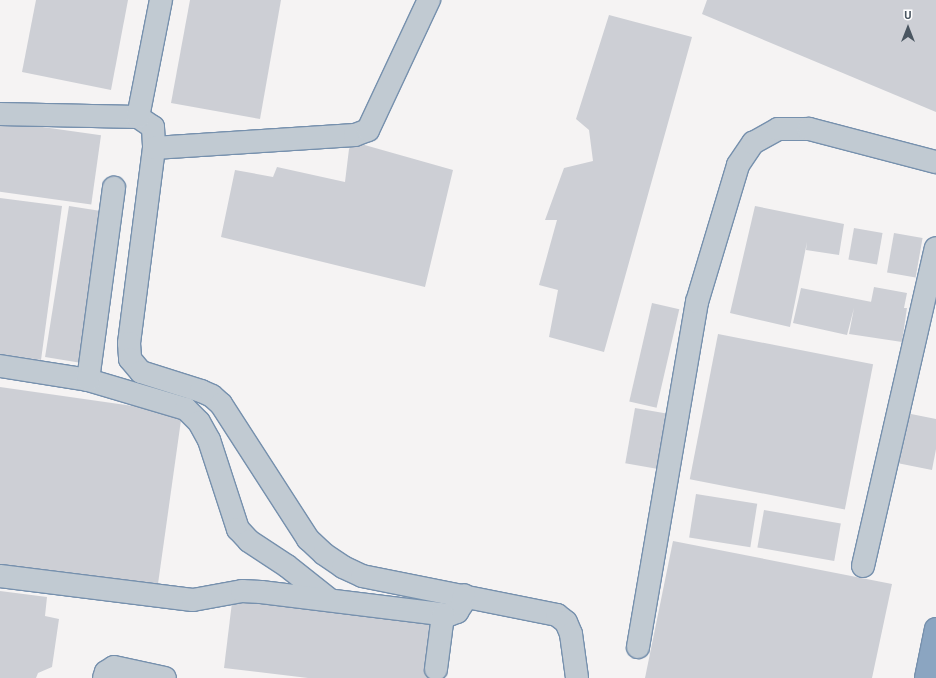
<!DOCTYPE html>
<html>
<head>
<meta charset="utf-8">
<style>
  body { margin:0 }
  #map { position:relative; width:936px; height:678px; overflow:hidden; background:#f5f3f3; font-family:Roboto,sans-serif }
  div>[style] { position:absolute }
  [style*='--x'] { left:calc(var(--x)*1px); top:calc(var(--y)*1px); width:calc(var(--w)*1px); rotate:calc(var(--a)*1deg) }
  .building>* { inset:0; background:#cdcfd5; transform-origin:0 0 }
  .roads { filter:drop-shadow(1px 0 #7690ad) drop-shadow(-1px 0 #7690ad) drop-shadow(0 1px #7690ad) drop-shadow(0 -1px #7690ad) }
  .minor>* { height:22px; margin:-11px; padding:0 11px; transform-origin:11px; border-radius:11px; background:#c1cad2 }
  .highway>* { height:22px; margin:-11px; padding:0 11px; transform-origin:11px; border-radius:11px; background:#8ba5c1 }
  span { translate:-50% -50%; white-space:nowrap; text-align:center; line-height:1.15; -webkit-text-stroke:4px #fff; paint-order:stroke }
  .north { position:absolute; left:888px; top:8px; width:40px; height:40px; -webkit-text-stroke:3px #fff; paint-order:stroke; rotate:0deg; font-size:11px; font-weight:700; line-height:16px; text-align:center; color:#4a5661 }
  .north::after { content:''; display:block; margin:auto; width:14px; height:18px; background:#4a5661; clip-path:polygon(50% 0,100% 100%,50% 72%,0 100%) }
</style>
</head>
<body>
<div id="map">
  <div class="building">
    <i style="clip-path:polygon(36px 0,128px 0,111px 90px,22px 72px)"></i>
    <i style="clip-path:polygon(190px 0,281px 0,260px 119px,171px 103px)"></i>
    <i style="clip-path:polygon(707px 0,936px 0,936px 112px,702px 14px)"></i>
    <i style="clip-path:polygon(609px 15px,692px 37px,604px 352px,549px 337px,558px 290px,539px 285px,557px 220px,545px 220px,564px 168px,593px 161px,589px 130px,576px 119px)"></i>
    <i style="left:0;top:121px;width:102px;height:70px;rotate:8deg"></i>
    <i style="clip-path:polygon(354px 142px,453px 170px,425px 287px,221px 237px,235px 170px,273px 177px,277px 167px,345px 182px,349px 149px)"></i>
    <i style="clip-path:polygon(0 198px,62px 206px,41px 360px,0 354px)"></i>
    <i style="left:69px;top:206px;width:37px;height:153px;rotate:9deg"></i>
    <i style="clip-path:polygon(755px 206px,844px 224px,839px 255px,806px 250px,807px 242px,790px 327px,730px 313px)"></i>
    <i style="left:854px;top:228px;width:29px;height:32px;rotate:10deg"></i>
    <i style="left:894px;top:233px;width:29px;height:40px;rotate:10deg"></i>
    <i style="clip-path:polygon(874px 287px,907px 293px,904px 308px,907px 308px,902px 342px,849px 334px,854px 308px,847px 335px,793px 323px,801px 288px,892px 306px,871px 302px)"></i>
    <i style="left:652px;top:303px;width:28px;height:101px;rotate:13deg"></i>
    <i style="left:718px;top:334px;width:158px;height:148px;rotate:11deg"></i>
    <i style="clip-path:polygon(0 387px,182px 413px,157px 591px,0 568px)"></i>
    <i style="left:635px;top:408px;width:42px;height:56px;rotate:10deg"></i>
    <i style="clip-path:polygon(901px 412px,936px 419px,936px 449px,932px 470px,892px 462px)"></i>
    <i style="left:696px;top:494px;width:62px;height:44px;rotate:9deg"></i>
    <i style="left:764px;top:510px;width:78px;height:38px;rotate:10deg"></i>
    <i style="clip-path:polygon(673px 541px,892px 584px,872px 678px,645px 678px)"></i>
    <i style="clip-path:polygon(0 591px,47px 597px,45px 616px,59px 619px,52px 667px,38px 673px,36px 678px,0 678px)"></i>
    <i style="clip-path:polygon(233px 594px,439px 618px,433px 678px,308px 678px,224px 668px)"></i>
  </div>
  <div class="roads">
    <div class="minor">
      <i style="--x:0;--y:114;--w:138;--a:1.2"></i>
      <i style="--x:138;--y:117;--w:18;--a:34"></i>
      <i style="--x:153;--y:127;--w:21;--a:87"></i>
      <i style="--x:154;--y:148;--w:197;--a:97.3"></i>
      <i style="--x:129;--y:343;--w:16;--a:86"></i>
      <i style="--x:130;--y:359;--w:17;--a:50"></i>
      <i style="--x:141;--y:372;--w:63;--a:17.6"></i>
      <i style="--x:201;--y:391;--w:12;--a:24"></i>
      <i style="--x:212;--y:396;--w:12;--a:42"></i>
      <i style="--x:221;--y:404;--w:161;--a:57.2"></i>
      <i style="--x:308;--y:539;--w:22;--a:43"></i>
      <i style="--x:324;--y:554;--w:23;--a:34"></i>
      <i style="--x:343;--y:567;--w:21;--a:25"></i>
      <i style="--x:362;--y:576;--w:199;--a:11.3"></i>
      <i style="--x:557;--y:615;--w:11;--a:38"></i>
      <i style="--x:566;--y:622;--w:13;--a:67"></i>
      <i style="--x:571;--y:634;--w:44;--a:82.2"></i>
      <i style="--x:138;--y:117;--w:119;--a:-78.9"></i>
      <i style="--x:154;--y:148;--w:201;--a:-3.7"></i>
      <i style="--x:355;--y:135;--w:14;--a:-21"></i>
      <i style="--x:368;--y:130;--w:144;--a:-64.9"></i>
      <i style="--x:0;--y:366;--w:89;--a:9"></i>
      <i style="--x:88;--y:380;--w:102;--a:16.5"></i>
      <i style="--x:186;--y:409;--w:18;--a:45"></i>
      <i style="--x:199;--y:422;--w:21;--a:61"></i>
      <i style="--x:209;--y:440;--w:94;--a:72"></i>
      <i style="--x:238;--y:529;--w:16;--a:47"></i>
      <i style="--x:249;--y:541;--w:45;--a:33.3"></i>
      <i style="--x:287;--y:566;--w:55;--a:38.3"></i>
      <i style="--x:88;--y:380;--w:194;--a:-82.3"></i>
      <i style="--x:863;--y:566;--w:326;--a:-77.1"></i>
      <i style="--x:0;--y:576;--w:194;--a:7.1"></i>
      <i style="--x:193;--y:600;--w:50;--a:-10.4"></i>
      <i style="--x:242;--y:591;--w:19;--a:3"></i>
      <i style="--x:261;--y:592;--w:189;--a:7"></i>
      <i style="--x:449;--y:615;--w:9;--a:-21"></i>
      <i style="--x:457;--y:612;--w:9;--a:-58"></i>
      <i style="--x:462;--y:604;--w:9;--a:-77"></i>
      <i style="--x:638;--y:647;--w:350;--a:-80.3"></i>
      <i style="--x:697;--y:302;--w:143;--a:-73.3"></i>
      <i style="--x:738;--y:165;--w:27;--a:-56"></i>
      <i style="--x:753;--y:143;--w:29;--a:-29"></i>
      <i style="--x:778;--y:129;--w:31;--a:0"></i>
      <i style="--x:809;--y:129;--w:131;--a:14.6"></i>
      <i style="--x:436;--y:669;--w:54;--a:-82.6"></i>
      <i style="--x:104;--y:678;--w:6;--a:-72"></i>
      <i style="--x:106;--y:672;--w:9;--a:-32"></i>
      <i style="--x:114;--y:667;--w:52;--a:12.2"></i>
    </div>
    <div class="highway">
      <i style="--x:926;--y:678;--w:50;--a:-78.5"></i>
    </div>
  </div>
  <div class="north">U</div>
</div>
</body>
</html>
